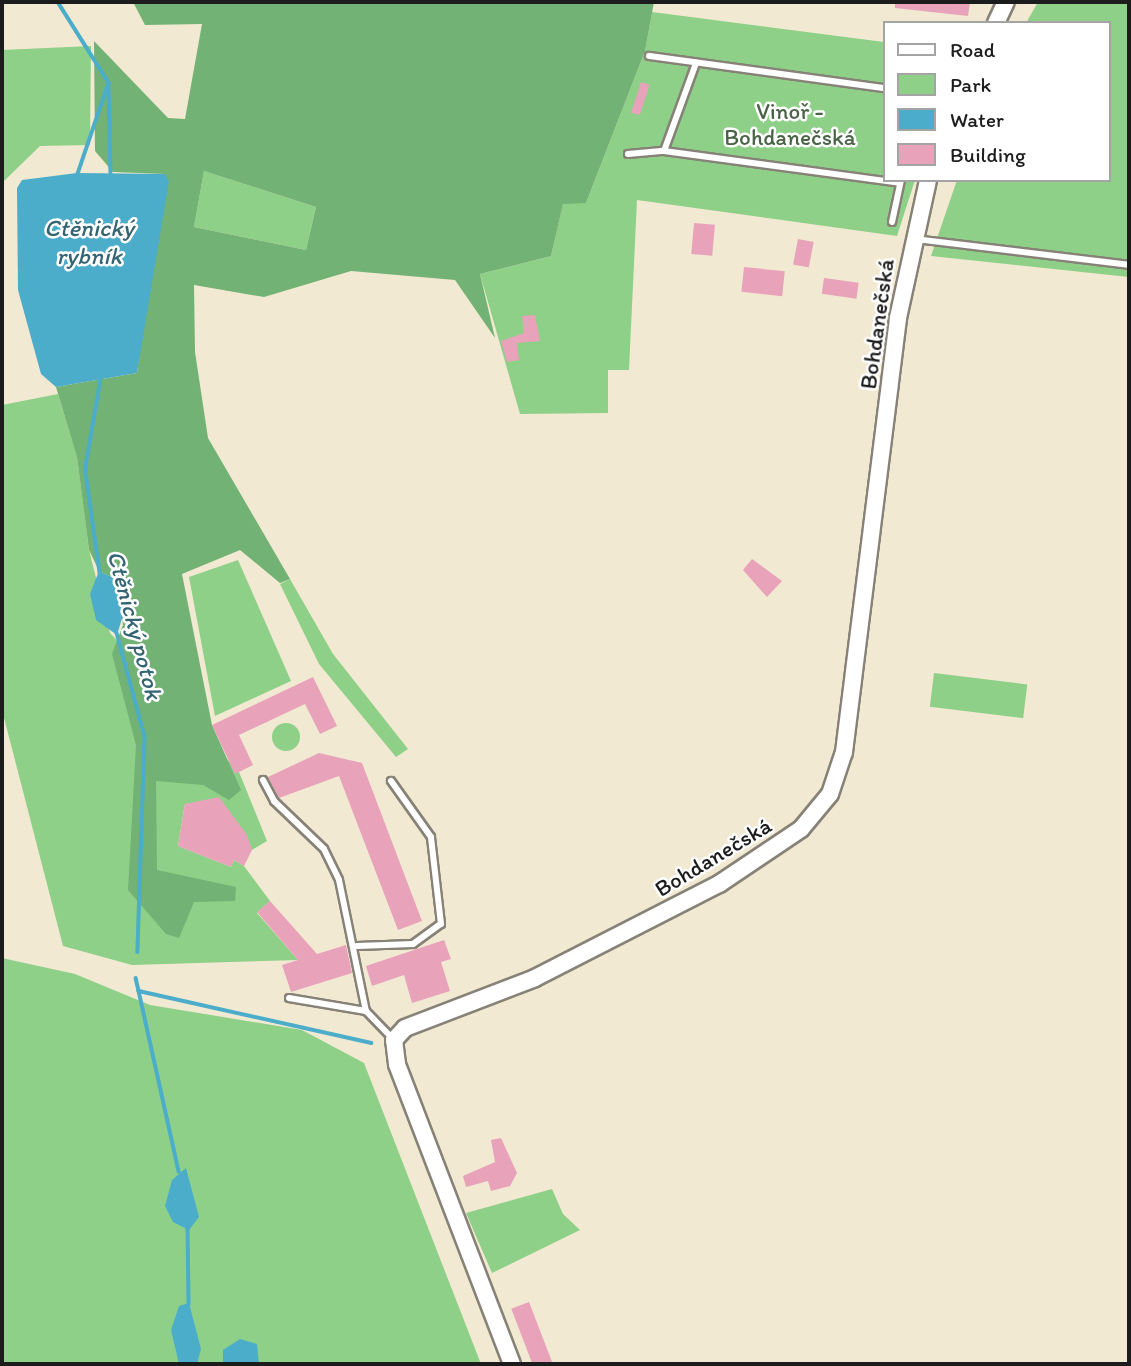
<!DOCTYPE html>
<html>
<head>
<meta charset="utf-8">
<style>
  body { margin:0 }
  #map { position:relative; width:1131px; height:1366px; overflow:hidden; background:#f2e9d2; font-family:Itim,sans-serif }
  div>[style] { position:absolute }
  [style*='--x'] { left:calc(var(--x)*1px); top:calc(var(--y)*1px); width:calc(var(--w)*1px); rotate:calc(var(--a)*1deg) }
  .green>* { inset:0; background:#8ed088; transform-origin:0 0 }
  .round { border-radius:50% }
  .forest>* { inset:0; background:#72b274 }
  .water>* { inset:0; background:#4badca }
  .stream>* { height:3.5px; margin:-1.75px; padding:0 1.75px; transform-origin:1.75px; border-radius:1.75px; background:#4badca }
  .building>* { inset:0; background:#e8a2ba; transform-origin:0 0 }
  .roads { filter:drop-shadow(2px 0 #878277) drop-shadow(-2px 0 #878277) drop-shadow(0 2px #878277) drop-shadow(0 -2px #878277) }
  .lane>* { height:6px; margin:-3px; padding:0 3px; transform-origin:3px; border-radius:3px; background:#fff }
  .secondary>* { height:16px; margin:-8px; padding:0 8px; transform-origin:8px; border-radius:8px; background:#fff }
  span { translate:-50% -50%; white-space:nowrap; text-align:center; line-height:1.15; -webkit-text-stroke:5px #fff; paint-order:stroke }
  .park-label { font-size:23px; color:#4a6447 }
  .street-label { font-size:23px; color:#1c1c1c }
  .water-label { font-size:24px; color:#346473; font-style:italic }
  .frame { position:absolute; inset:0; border:4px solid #1c1c1c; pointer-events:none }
  .legend { position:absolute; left:883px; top:21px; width:228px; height:161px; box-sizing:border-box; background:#fff; border:2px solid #a4a4a4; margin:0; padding:9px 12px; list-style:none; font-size:21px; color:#1c1c1c }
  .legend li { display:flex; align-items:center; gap:14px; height:35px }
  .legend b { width:35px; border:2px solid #a4a4a4 }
</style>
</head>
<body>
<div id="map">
  <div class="green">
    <i style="clip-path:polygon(1038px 2px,1129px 2px,1129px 277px,931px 256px,957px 180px,1108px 180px,1108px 23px,1026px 23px)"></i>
    <i style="clip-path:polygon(652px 12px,884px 42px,884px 180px,915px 180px,897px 236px,637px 200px,629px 370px,608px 370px,608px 413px,520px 414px,480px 274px,551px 256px,563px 203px,586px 203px,645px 51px)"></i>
    <i style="clip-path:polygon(91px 46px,90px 145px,40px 146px,2px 183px,2px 50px)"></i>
    <i style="clip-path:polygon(204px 171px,316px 207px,306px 250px,194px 227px)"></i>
    <i style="clip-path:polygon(58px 394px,77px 456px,89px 550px,110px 633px,239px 772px,267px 841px,252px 850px,202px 803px,185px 804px,178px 846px,231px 867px,234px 860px,244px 866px,270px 901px,257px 913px,298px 960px,132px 965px,63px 946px,2px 710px,2px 405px)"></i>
    <i style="clip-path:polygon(238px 560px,291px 681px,215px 716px,189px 577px)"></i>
    <i style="clip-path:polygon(290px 579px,333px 654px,408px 749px,396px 757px,319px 664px,280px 584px)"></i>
    <i style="left:934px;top:673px;width:94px;height:34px;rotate:7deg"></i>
    <i class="round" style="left:272px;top:723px;width:28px;height:28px"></i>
    <i style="clip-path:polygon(2px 958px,75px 974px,150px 1005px,302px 1030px,364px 1063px,481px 1364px,2px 1364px)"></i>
    <i style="clip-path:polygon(552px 1189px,563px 1214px,580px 1230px,492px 1273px,466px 1213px)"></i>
  </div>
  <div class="forest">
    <i style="clip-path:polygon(evenodd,133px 2px,654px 2px,645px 51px,586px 203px,563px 204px,551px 256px,480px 274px,495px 338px,455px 280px,351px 271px,264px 297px,194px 285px,195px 352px,208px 438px,290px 579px,280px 583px,240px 550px,182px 574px,212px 725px,241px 790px,229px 800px,203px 785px,156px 781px,157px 870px,236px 887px,235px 901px,194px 902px,179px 938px,166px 934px,128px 890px,136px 745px,112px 654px,123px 625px,118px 580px,99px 571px,89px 550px,77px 457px,56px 387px,137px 373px,165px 174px,113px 172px,95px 151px,94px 41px,168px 118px,185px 119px,202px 24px,145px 25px,133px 2px,204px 171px,316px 207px,306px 250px,194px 227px,204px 171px)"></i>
  </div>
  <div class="water">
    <i style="clip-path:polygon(77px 173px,165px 174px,169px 181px,137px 373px,56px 387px,41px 374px,18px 290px,17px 188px,22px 180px)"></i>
    <i style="clip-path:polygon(99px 571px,118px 580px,126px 605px,117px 635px,96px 620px,90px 594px)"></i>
    <i style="clip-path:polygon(186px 1168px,199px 1217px,189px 1230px,173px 1222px,165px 1206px,172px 1180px)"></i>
    <i style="clip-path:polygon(189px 1303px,201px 1349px,197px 1364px,179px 1364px,171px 1330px,179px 1306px)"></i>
    <i style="clip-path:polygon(240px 1339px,257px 1344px,259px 1364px,223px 1364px,223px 1350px)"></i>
  </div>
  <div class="stream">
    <i style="--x:58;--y:2;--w:96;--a:57.8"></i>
    <i style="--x:109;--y:83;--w:99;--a:108.8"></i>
    <i style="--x:109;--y:87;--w:90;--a:88.7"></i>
    <i style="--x:100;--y:576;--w:108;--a:-98"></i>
    <i style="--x:85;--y:469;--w:94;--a:-80.2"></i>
    <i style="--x:117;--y:633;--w:108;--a:74.9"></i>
    <i style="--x:145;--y:737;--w:215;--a:91.9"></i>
    <i style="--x:136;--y:978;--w:13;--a:77"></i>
    <i style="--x:139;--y:991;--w:238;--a:12.6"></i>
    <i style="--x:139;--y:991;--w:185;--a:77.5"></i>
    <i style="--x:188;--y:1228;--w:76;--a:89.2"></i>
  </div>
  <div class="building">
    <i style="clip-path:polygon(895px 2px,970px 2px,968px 16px,895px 8px)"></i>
    <i style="left:641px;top:82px;width:9px;height:32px;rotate:18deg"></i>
    <i style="left:694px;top:223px;width:21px;height:31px;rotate:5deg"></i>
    <i style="left:798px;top:239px;width:16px;height:26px;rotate:11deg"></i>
    <i style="left:744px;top:267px;width:41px;height:25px;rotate:6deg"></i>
    <i style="left:824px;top:278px;width:35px;height:16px;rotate:8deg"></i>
    <i style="clip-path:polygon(535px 315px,540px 341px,517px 343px,519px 360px,507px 362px,501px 341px,524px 333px,522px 316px)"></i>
    <i style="clip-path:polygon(752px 559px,782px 581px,767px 597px,743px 570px)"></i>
    <i style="clip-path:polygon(313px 677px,337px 726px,320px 734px,305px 704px,239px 735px,253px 765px,235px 774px,212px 725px)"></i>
    <i style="clip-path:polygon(319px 753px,362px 763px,422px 921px,398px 930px,339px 776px,279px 798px,268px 777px)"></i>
    <i style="clip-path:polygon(219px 797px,247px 835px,252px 850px,244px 866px,234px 860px,231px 867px,178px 846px,185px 804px)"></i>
    <i style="clip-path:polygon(270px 901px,317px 954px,346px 945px,352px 973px,291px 992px,282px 965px,298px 960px,257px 912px)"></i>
    <i style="clip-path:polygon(444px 940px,451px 959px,441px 962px,450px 991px,412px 1003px,404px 975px,372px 986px,366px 966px)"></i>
    <i style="clip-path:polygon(501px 1138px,517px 1173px,510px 1186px,491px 1191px,488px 1181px,466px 1187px,463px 1176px,495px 1162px,491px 1140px)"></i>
    <i style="left:529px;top:1302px;width:66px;height:19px;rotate:69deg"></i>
  </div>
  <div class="roads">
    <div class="lane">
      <i style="--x:649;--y:56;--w:237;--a:7.8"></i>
      <i style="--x:664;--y:151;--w:94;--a:-70"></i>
      <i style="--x:628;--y:154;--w:36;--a:-5"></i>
      <i style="--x:664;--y:151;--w:238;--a:7.7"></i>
      <i style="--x:892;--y:222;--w:43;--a:-77.9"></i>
      <i style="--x:915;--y:239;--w:216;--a:6.9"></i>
      <i style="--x:263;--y:780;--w:24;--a:62"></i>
      <i style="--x:274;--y:801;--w:69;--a:43.8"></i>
      <i style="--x:324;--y:849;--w:34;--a:64"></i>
      <i style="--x:339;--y:880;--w:134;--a:78.4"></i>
      <i style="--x:357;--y:946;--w:56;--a:-2"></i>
      <i style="--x:413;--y:944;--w:34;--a:-36"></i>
      <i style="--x:441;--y:924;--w:88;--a:-96.6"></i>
      <i style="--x:431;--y:837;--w:69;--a:-125.5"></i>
      <i style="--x:289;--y:998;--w:78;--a:9.6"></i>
      <i style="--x:366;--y:1011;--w:40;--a:46"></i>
    </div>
    <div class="secondary">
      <i style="--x:996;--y:23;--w:23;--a:-65"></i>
      <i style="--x:512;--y:1364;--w:321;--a:-111"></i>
      <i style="--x:397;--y:1064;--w:24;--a:-97"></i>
      <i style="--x:394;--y:1040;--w:16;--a:-47"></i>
      <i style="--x:405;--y:1028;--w:139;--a:-21"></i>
      <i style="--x:535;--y:978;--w:207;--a:-27.1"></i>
      <i style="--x:719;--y:884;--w:99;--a:-33.9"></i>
      <i style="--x:801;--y:829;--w:45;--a:-50.4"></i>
      <i style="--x:830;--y:794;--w:44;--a:-71.6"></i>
      <i style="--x:844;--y:752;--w:437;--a:-82.9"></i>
      <i style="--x:898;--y:318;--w:141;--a:-77.7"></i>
    </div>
  </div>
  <div class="park-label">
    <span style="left:790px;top:124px">Vinoř -<br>Bohdanečská</span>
  </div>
  <div class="street-label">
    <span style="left:877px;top:324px;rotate:-82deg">Bohdanečská</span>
    <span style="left:713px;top:857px;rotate:-31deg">Bohdanečská</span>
  </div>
  <div class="water-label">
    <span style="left:89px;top:242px">Ctěnický<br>rybník</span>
    <span style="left:135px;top:625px;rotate:75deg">Ctěnický potok</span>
  </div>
  <div class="frame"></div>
  <ul class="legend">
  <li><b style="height:9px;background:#fff"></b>Road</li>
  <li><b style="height:19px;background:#8ed088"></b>Park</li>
  <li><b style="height:19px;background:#4badca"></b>Water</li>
  <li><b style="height:19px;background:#e8a2ba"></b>Building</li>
  </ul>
</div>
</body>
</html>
